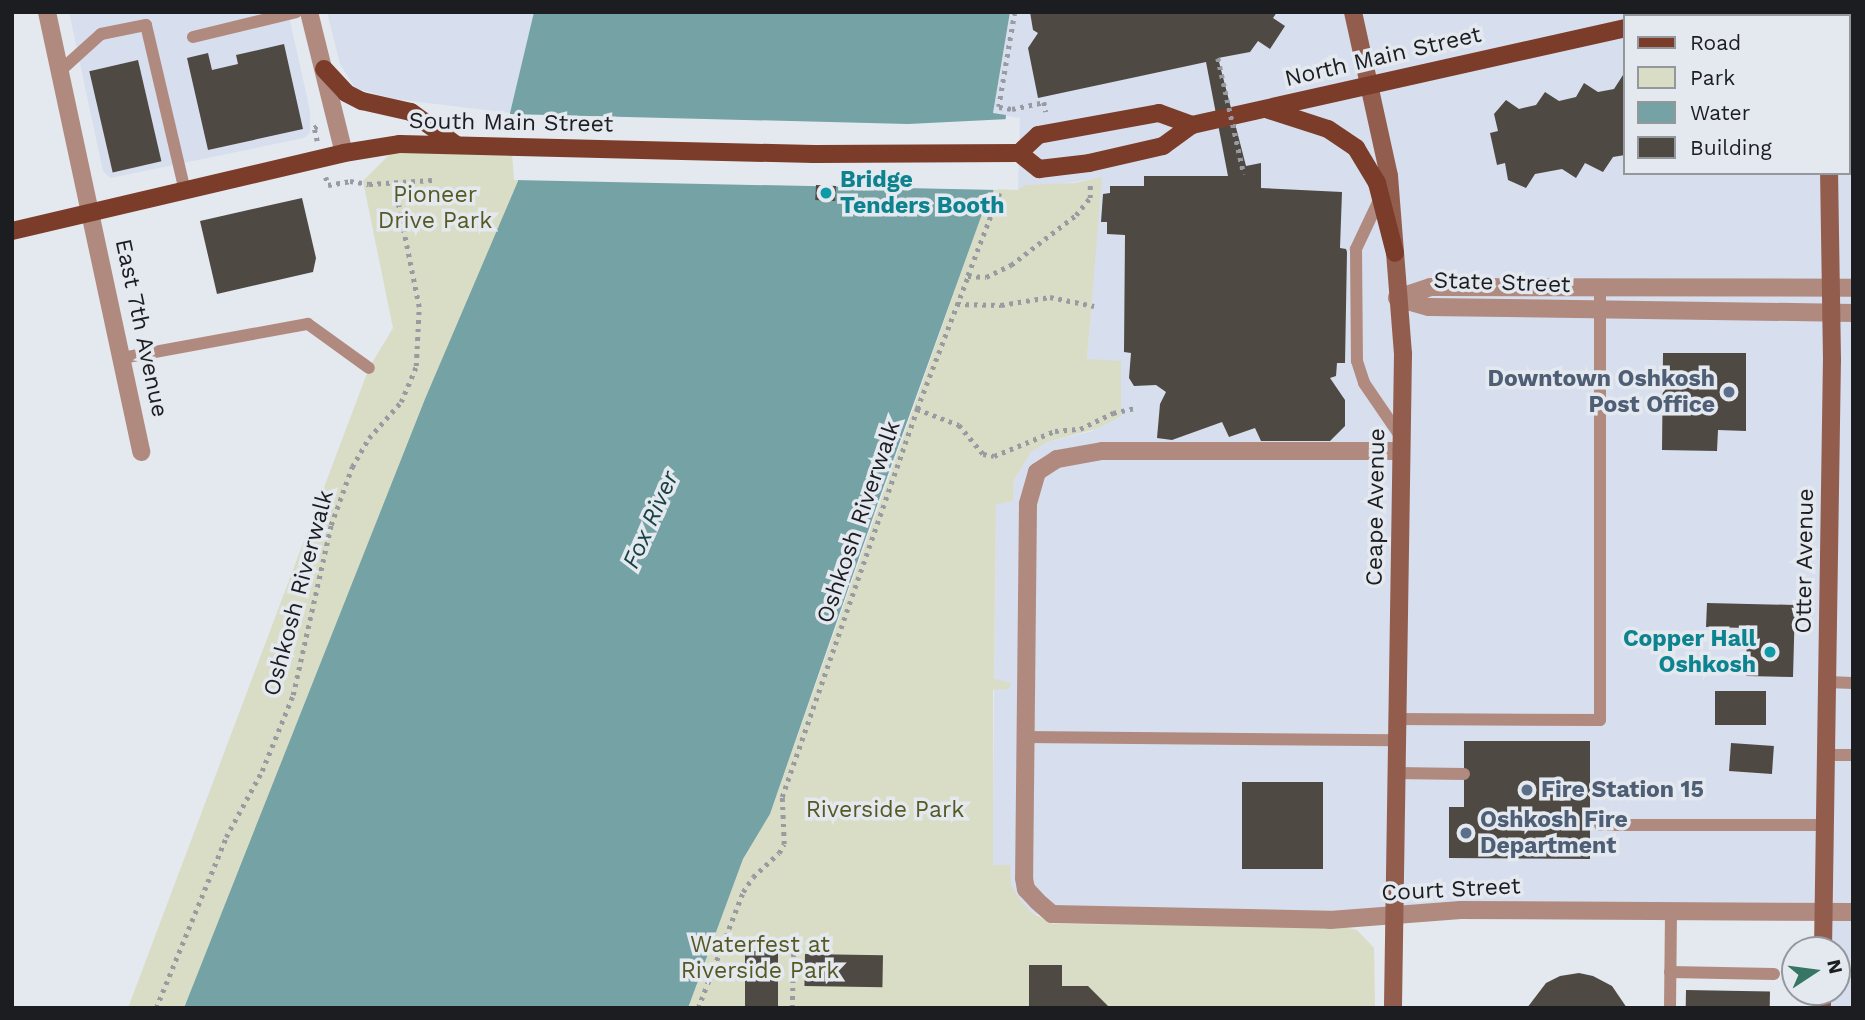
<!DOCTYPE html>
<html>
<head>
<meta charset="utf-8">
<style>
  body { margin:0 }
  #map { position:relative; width:1865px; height:1020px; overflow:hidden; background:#e4e8ef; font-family:"Work Sans",sans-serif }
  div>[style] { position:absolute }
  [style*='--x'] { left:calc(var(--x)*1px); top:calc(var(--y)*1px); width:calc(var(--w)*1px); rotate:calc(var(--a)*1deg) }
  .built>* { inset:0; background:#d7deed }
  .green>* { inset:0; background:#d9ddc5 }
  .water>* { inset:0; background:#75a2a4 }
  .pier>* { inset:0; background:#e4e8ef }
  .building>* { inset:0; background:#4f4944; transform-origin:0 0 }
  .path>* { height:4.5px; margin-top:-2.25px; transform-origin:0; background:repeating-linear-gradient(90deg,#989ba1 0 3.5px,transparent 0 8.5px) }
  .lane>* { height:12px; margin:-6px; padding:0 6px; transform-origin:6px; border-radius:6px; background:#b08a7f }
  .street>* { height:18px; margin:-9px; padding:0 9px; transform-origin:9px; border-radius:9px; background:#b08a7f }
  .secondary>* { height:18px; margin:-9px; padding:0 9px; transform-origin:9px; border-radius:9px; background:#925d4d }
  .primary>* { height:18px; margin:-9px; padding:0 9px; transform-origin:9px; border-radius:9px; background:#7b3c29 }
  .path-bridge>* { height:4.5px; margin-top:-2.25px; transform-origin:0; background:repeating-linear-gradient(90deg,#989ba1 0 3.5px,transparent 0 8.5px) }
  .dots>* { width:19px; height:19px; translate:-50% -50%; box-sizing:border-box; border:4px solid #e4e8ef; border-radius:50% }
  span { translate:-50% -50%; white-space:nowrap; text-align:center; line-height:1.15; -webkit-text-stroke:7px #e4e8ef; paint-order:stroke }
  .street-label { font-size:23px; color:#1c1d20 }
  .culture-label { font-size:23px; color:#0d838f; font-weight:700 }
  .left { translate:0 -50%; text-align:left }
  .right { translate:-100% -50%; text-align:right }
  .park-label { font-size:23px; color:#565a22 }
  .service-label { font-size:23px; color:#4e5e75; font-weight:700 }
  .water-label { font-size:24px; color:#174345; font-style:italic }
  .frame { position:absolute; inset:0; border:14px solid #1c1d20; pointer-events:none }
  .legend { position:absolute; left:1623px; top:14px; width:228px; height:161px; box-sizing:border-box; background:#e4e8ef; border:2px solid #94979c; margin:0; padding:9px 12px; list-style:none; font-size:21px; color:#1c1d20 }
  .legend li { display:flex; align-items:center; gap:14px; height:35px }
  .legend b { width:35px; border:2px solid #94979c }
  .north { position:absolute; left:1781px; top:936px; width:70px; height:70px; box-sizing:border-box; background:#e4e8ef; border:2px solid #94979c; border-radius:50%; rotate:77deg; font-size:19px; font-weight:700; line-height:28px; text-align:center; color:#1c1d20 }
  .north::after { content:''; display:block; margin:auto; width:24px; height:32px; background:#377664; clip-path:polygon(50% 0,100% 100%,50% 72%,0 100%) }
</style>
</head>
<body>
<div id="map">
  <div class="built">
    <i style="clip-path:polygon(69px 12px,288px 12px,310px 111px,310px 133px,304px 138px,110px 178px,103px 171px)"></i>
    <i style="clip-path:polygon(327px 12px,534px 12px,510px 113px,395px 99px,355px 88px,340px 64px)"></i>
    <i style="clip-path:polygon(evenodd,1010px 12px,1853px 12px,1853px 1008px,1823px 1008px,1823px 992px,1837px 992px,1837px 950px,1823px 950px,1824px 913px,992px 914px,996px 503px,1013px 501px,1014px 480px,1031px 452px,1047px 442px,1093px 431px,1087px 360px,1101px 178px,1018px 190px,1020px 118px,993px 113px,1010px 12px,1625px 16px,1849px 16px,1849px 173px,1625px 173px,1625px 16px)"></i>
  </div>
  <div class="green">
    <i style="clip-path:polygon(400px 144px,514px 149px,518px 181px,184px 1008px,128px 1008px,369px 368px,393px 328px,363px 181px)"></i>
    <i style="clip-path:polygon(1102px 177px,1087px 359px,1121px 361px,1121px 416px,1099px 428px,1047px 442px,1031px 452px,1014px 480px,1013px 501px,996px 504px,994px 679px,1011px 683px,1009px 689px,993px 690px,993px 865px,1010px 865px,1011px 885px,1020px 900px,1032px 913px,1053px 924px,1341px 926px,1357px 930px,1374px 948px,1375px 1008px,688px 1008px,743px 859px,770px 814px,986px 202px,989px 203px,994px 189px,1018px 190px,1025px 185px,1075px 183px)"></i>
  </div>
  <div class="water">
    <i style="clip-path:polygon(534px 12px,1010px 12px,993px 113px,1006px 115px,1002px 156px,994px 189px,989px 204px,986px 203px,881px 494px,770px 814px,743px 859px,688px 1008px,184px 1008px,425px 399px,518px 181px,510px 113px)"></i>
  </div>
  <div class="pier">
    <i style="clip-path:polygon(509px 114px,908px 124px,1009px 119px,1006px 156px,998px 190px,514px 180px)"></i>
  </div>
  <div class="building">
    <i style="clip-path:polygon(1030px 12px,1277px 12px,1273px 18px,1285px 26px,1270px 49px,1258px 41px,1250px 52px,1218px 58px,1246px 166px,1261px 163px,1261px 188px,1342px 192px,1340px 248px,1346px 249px,1347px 252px,1345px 363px,1337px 363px,1336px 376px,1330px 378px,1345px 400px,1345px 426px,1330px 441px,1261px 441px,1255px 428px,1229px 437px,1222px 422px,1172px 440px,1157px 438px,1160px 404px,1166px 392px,1156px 385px,1134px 386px,1129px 378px,1131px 353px,1124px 352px,1125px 235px,1107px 234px,1107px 222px,1101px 222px,1103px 194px,1110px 193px,1110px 186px,1144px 186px,1144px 176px,1228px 176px,1206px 62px,1038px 98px,1028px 48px,1038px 33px,1033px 30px)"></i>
    <i style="clip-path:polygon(1853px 25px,1853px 68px,1852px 68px,1849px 26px)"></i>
    <i style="clip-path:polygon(284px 44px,303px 129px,208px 150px,187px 58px,208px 53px,212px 70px,238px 64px,236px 55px)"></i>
    <i style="left:138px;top:60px;width:104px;height:50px;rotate:77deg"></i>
    <i style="clip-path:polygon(1623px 75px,1625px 155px,1613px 157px,1603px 172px,1585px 163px,1576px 178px,1562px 169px,1535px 174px,1526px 188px,1508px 180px,1505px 163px,1497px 165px,1490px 133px,1498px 131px,1494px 114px,1506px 100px,1519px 109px,1536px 105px,1545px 92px,1559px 101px,1576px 97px,1584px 83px,1598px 92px,1614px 89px)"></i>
    <i style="left:816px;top:185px;width:20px;height:15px;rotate:3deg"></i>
    <i style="clip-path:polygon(302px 198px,316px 258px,313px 272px,217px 294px,200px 221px)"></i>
    <i style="clip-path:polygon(1663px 353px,1746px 353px,1746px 431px,1718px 430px,1717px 451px,1662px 450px)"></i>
    <i style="clip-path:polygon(1707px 603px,1795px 605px,1793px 677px,1746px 676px,1747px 628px,1706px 627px)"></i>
    <i style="left:1715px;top:691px;width:51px;height:34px"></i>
    <i style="clip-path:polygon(1464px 741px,1590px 741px,1590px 859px,1449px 858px,1449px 807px,1464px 807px)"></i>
    <i style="left:1731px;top:743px;width:43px;height:28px;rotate:4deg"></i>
    <i style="left:1242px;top:782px;width:81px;height:87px"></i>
    <i style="left:745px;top:951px;width:33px;height:57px"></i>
    <i style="left:805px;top:954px;width:78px;height:32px;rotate:1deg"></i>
    <i style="clip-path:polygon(1029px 965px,1062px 965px,1062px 986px,1088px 986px,1110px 1008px,1029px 1008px)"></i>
    <i style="clip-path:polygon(1579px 973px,1593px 976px,1612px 986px,1627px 1008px,1527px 1008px,1546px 983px,1560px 976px)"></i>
    <i style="left:1686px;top:990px;width:84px;height:18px;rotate:1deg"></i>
  </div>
  <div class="path">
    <i style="--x:1015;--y:12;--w:96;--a:99.6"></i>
    <i style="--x:999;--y:107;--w:13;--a:9"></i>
    <i style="--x:1012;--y:109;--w:33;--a:-12"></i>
    <i style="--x:1044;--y:102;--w:10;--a:79"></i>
    <i style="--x:317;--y:141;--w:13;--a:-103"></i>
    <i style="--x:314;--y:128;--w:6;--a:-31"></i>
    <i style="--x:326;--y:177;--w:8;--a:76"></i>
    <i style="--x:328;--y:185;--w:22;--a:-10"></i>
    <i style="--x:350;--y:181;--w:19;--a:9"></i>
    <i style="--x:369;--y:184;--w:63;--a:-3.6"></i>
    <i style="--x:1000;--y:193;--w:89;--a:111.1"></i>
    <i style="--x:968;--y:276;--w:18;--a:3"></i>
    <i style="--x:986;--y:277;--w:28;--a:-26"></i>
    <i style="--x:1011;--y:265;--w:82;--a:-37.6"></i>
    <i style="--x:1076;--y:215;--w:22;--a:-51"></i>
    <i style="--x:1090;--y:198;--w:15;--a:-90"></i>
    <i style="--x:957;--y:304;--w:44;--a:1.3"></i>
    <i style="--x:1001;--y:305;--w:50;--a:-9.3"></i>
    <i style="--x:1050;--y:297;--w:45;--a:11.6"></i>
    <i style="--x:917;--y:409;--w:45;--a:20.9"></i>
    <i style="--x:959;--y:425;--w:38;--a:50"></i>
    <i style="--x:983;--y:454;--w:11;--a:10"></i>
    <i style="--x:994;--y:456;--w:66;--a:-22.3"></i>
    <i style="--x:1055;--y:431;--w:25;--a:-5"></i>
    <i style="--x:1080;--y:429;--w:37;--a:-26"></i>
    <i style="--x:1113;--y:413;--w:23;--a:-13"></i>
    <i style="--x:156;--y:1008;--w:185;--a:-67.7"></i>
    <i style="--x:226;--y:837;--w:75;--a:-61.4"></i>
    <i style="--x:262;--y:771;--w:82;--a:-67.8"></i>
    <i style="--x:293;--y:695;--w:174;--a:-77.4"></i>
    <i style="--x:331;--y:525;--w:62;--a:-70.1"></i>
    <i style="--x:352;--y:467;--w:34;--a:-60"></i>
    <i style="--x:369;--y:438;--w:48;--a:-48.4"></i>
    <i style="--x:401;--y:402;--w:39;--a:-67"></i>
    <i style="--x:416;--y:366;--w:59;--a:-87.1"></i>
    <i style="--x:419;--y:307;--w:126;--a:-101.4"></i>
    <i style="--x:698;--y:1008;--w:124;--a:-68.8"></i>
    <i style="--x:743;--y:892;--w:18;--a:-56"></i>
    <i style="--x:753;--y:877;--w:35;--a:-43"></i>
    <i style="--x:779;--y:853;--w:10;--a:-61"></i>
    <i style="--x:784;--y:844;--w:47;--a:-92.4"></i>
    <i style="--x:782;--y:797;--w:411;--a:-70.8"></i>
    <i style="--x:917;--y:409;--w:142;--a:-69"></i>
    <i style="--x:792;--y:1008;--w:75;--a:-88.5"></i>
  </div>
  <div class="lane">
    <i style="--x:193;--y:37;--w:106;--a:-13.6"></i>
    <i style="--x:60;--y:71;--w:55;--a:-42.1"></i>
    <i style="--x:101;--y:34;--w:46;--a:-11.3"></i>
    <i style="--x:146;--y:25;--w:171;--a:76.8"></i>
    <i style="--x:1381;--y:196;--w:59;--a:115.3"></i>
    <i style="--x:1356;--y:249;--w:112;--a:89.5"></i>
    <i style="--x:1357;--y:361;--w:23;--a:72"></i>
    <i style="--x:1364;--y:383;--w:65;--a:55.6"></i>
    <i style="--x:122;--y:358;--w:189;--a:-10.4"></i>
    <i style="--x:308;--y:324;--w:75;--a:35.8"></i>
    <i style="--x:1827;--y:682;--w:26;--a:2"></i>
    <i style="--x:1396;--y:719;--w:204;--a:0.3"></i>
    <i style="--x:1600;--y:720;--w:432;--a:-90"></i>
    <i style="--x:1025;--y:737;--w:371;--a:0.5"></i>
    <i style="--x:1826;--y:755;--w:27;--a:0"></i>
    <i style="--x:1396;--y:773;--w:68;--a:0.8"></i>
    <i style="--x:1600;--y:825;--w:225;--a:0"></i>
    <i style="--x:1670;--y:972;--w:104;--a:1.1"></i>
    <i style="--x:1670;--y:1008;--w:97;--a:-89.4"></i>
  </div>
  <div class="street">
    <i style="--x:47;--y:12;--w:450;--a:77.9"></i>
    <i style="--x:309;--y:12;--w:145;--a:76.1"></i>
    <i style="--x:1397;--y:298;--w:35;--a:-18"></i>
    <i style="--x:1430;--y:287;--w:423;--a:0.1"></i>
    <i style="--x:1397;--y:298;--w:33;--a:16"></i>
    <i style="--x:1429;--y:307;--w:424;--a:0.8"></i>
    <i style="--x:1401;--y:451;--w:299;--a:180"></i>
    <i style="--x:1102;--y:451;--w:46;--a:169.9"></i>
    <i style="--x:1057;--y:459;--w:24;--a:147"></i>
    <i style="--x:1037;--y:472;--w:33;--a:106"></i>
    <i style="--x:1028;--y:504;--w:374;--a:90.6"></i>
    <i style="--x:1024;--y:878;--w:11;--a:80"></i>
    <i style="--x:1026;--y:889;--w:16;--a:47"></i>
    <i style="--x:1037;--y:901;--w:20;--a:41"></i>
    <i style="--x:1052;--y:914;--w:278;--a:1.2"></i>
    <i style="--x:1330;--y:920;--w:131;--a:-4.4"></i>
    <i style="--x:1461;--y:910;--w:392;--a:0.3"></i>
  </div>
  <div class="secondary">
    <i style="--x:1353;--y:12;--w:168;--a:77.6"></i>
    <i style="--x:1389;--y:176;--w:179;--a:85.5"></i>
    <i style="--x:1403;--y:354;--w:654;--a:90.88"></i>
    <i style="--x:1813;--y:12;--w:4;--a:90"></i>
    <i style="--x:1823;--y:950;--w:590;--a:-89.13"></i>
    <i style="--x:1832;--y:360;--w:187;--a:-90.9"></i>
    <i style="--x:1822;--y:1008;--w:16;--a:-90"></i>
  </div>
  <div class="primary">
    <i style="--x:1685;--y:16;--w:17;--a:-13"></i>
    <i style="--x:324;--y:69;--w:33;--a:47"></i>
    <i style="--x:346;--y:93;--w:18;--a:27"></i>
    <i style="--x:362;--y:101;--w:50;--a:12.7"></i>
    <i style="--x:411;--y:112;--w:54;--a:36"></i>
    <i style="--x:1266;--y:109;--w:65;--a:17.9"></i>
    <i style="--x:1328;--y:129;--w:34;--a:34"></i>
    <i style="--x:1356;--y:148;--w:41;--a:59"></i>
    <i style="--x:1377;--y:183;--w:72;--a:75.6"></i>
    <i style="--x:1019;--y:153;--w:26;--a:39"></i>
    <i style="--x:1039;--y:169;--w:50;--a:-6.8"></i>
    <i style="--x:1089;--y:163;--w:76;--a:-12.9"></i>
    <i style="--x:1163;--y:146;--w:36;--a:-36"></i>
    <i style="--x:1192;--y:125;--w:444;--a:-12.6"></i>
    <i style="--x:1019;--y:153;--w:26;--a:-43"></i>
    <i style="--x:1038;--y:135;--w:123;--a:-10.3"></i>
    <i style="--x:1159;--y:113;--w:35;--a:20"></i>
    <i style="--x:12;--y:231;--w:341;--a:-13.2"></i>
    <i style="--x:344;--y:153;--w:57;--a:-9.1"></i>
    <i style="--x:400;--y:144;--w:414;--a:1.4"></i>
    <i style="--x:814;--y:154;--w:205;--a:-0.3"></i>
  </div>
  <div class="path-bridge">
    <i style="--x:1218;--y:58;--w:119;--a:77.4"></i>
  </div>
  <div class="dots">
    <i style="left:826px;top:193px;background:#0f9aa8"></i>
    <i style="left:1729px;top:392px;background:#5c6f8a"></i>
    <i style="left:1770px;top:652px;background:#0f9aa8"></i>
    <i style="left:1527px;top:790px;background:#5c6f8a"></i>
    <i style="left:1466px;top:833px;background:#5c6f8a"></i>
  </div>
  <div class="street-label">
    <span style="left:1383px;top:57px;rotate:-13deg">North Main Street</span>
    <span style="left:511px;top:123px;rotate:1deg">South Main Street</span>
    <span style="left:1502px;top:283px;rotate:2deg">State Street</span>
    <span style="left:141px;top:328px;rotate:78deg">East 7th Avenue</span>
    <span style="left:1376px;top:507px;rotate:-89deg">Ceape Avenue</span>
    <span style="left:859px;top:522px;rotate:-71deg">Oshkosh Riverwalk</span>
    <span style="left:1805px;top:561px;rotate:-89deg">Otter Avenue</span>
    <span style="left:299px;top:593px;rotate:-75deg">Oshkosh Riverwalk</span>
    <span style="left:1451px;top:890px;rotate:-3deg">Court Street</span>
  </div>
  <div class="culture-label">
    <span class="left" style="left:840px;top:193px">Bridge<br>Tenders Booth</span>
    <span class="right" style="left:1756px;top:652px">Copper Hall<br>Oshkosh</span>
  </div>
  <div class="park-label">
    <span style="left:435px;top:208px">Pioneer<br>Drive Park</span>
    <span style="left:885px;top:810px">Riverside Park</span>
    <span style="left:760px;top:958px">Waterfest at<br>Riverside Park</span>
  </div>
  <div class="service-label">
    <span class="right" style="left:1715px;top:392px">Downtown Oshkosh<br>Post Office</span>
    <span class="left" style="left:1541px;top:790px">Fire Station 15</span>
    <span class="left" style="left:1480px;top:833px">Oshkosh Fire<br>Department</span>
  </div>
  <div class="water-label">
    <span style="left:651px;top:520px;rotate:-66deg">Fox River</span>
  </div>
  <div class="frame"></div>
  <ul class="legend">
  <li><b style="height:9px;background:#7b3c29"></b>Road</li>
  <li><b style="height:19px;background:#d9ddc5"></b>Park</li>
  <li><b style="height:19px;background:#75a2a4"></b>Water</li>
  <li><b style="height:19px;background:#4f4944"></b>Building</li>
  </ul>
  <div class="north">N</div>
</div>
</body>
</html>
